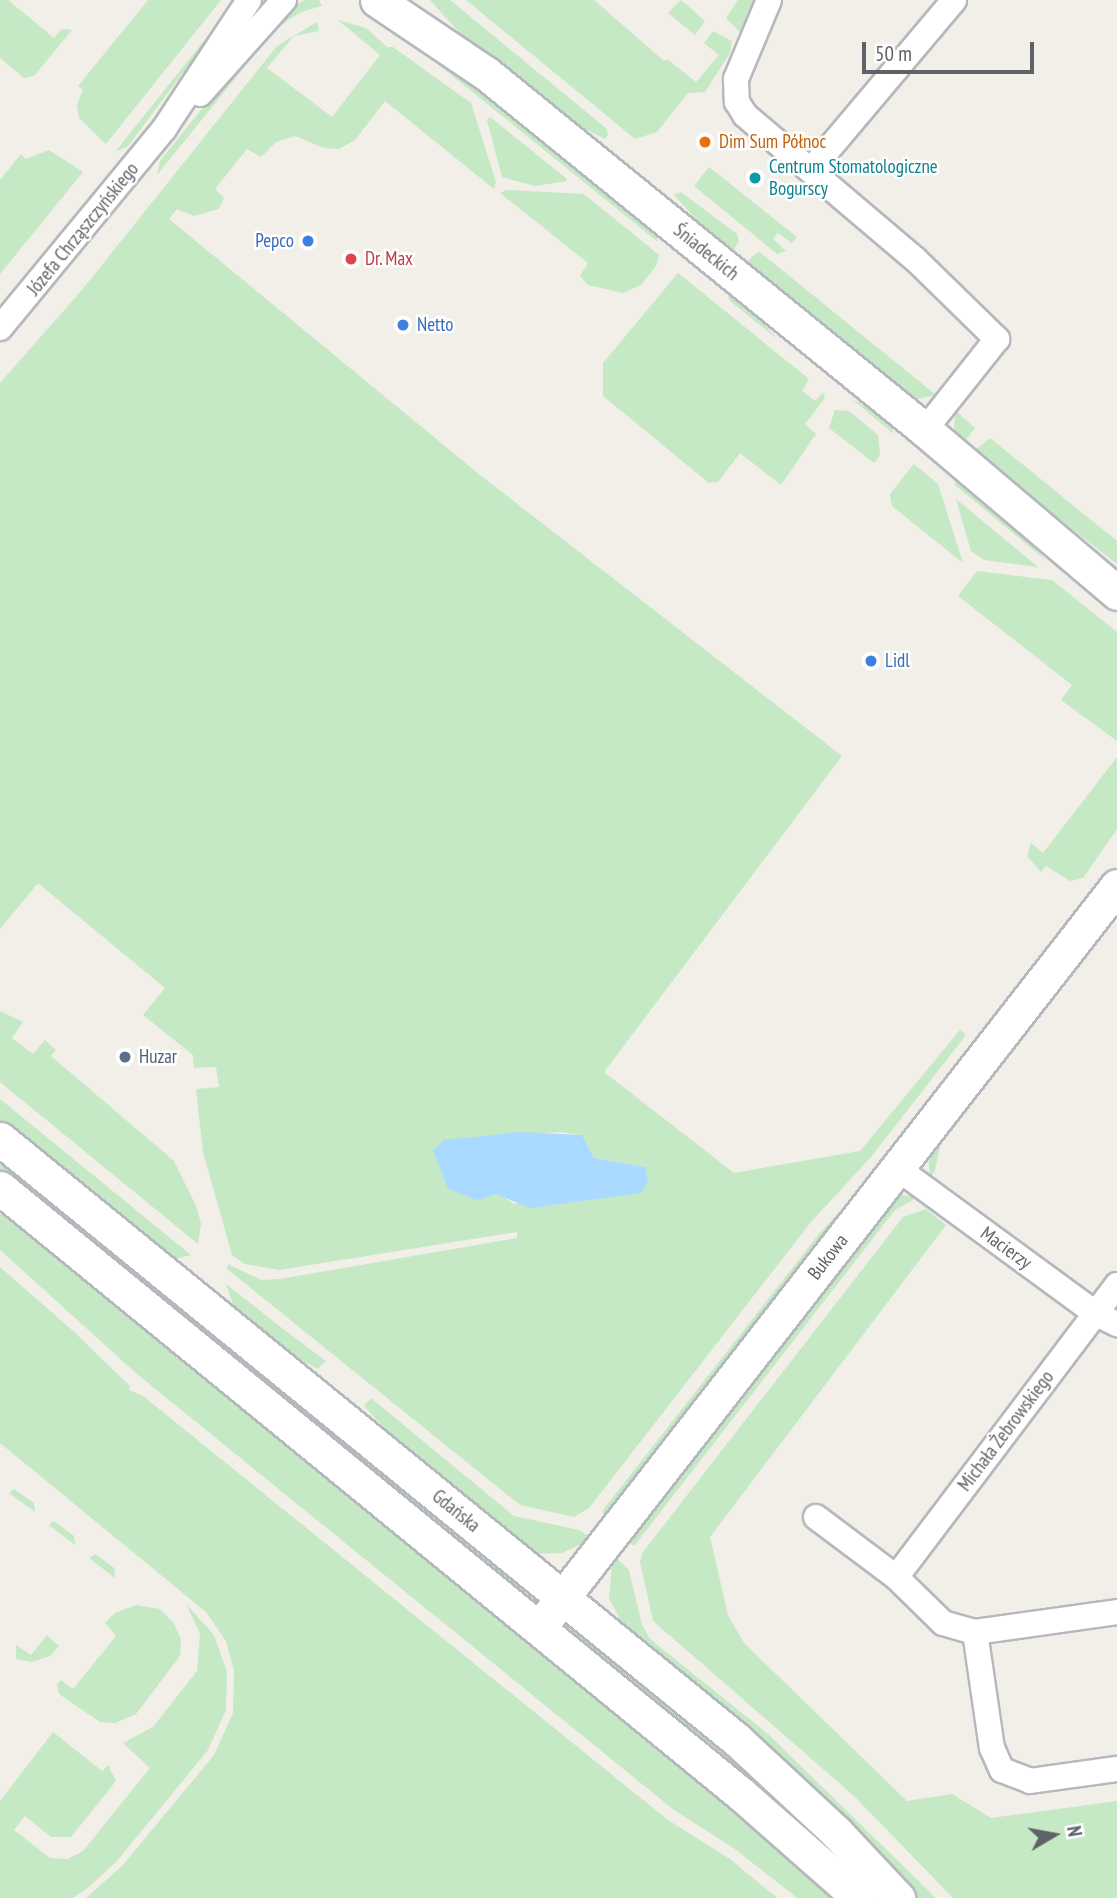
<!DOCTYPE html>
<html>
<head>
<meta charset="utf-8">
<style>
  body { margin:0 }
  #map { position:relative; width:1117px; height:1898px; overflow:hidden; background:#f1efe8; font-family:"PT Sans Narrow",sans-serif }
  div>[style] { position:absolute }
  [style*='--x'] { left:calc(var(--x)*1px); top:calc(var(--y)*1px); width:calc(var(--w)*1px); rotate:calc(var(--a)*1deg) }
  .green>* { inset:0; background:#c5e8c5 }
  .water>* { inset:0; background:#aadaff }
  .roads { filter:drop-shadow(2px 0 #b5b8bc) drop-shadow(-2px 0 #b5b8bc) drop-shadow(0 2px #b5b8bc) drop-shadow(0 -2px #b5b8bc) }
  .street>* { height:24px; margin:-12px; padding:0 12px; transform-origin:12px; border-radius:12px; background:#fff }
  .secondary>* { height:33px; margin:-16.5px; padding:0 16.5px; transform-origin:16.5px; border-radius:16.5px; background:#fff }
  .dots>* { width:19px; height:19px; translate:-50% -50%; box-sizing:border-box; border:4px solid #fff; border-radius:50% }
  span { translate:-50% -50%; white-space:nowrap; text-align:center; line-height:1.15; -webkit-text-stroke:5px #fff; paint-order:stroke }
  .food-label { font-size:19px; color:#c56008 }
  .left { translate:0 -50%; text-align:left }
  .culture-label { font-size:19px; color:#0d838f }
  .street-label { font-size:19px; color:#5f6368 }
  .shop-label { font-size:19px; color:#366cbe }
  .right { translate:-100% -50%; text-align:right }
  .health-label { font-size:19px; color:#be3a42 }
  .service-label { font-size:19px; color:#4e5e75 }
  .north { position:absolute; left:1019px; top:1800px; width:70px; height:70px; -webkit-text-stroke:5px #fff; paint-order:stroke; rotate:80deg; font-size:19px; font-weight:700; line-height:28px; text-align:center; color:#5f6368 }
  .north::after { content:''; display:block; margin:auto; width:24px; height:32px; background:#5f6368; clip-path:polygon(50% 0,100% 100%,50% 72%,0 100%) }
  .scale { position:absolute; left:862px; top:42px; width:172px; height:32px; box-sizing:border-box; border:4px solid #5f6368; border-top:0; padding-left:9px; font-size:21px; line-height:24px; white-space:nowrap; color:#5f6368; -webkit-text-stroke:5px #fff; paint-order:stroke }
</style>
</head>
<body>
<div id="map">
  <div class="green">
    <i style="clip-path:polygon(0 0,8px 0,54px 38px,61px 29px,72px 30px,34px 76px,24px 78px,0 58px)"></i>
    <i style="clip-path:polygon(148px 0,221px 0,106px 144px,79px 118px,77px 105px,83px 90px,78px 86px)"></i>
    <i style="clip-path:polygon(305px 0,319px 0,322px 6px,301px 12px,270px 32px,293px 6px)"></i>
    <i style="clip-path:polygon(430px 0,450px 0,607px 129px,608px 135px,605px 139px,561px 117px,467px 41px)"></i>
    <i style="clip-path:polygon(466px 0,594px 0,664px 61px,667px 59px,696px 82px,719px 55px,704px 43px,713px 31px,732px 41px,730px 53px,705px 92px,688px 93px,657px 132px,635px 139px)"></i>
    <i style="clip-path:polygon(681px 0,705px 21px,695px 35px,668px 13px)"></i>
    <i style="clip-path:polygon(738px 0,757px 0,744px 36px,726px 18px)"></i>
    <i style="clip-path:polygon(evenodd,338px 20px,366px 28px,387px 47px,393px 47px,471px 103px,496px 182px,494px 189px,385px 101px,355px 140px,339px 149px,324px 148px,295px 136px,276px 142px,261px 157px,247px 149px,215px 189px,224px 198px,219px 209px,194px 216px,177px 209px,169px 219px,480px 475px,842px 756px,604px 1072px,734px 1173px,860px 1151px,960px 1030px,966px 1035px,871px 1157px,811px 1222px,589px 1508px,574px 1517px,520px 1505px,227px 1269px,228px 1264px,261px 1280px,280px 1279px,517px 1238px,517px 1232px,279px 1270px,245px 1264px,232px 1255px,203px 1152px,196px 1089px,219px 1087px,216px 1067px,194px 1068px,193px 1055px,143px 1015px,165px 988px,38px 883px,0 929px,0 383px,82px 290px,277px 46px,317px 22px,319px 31px,294px 36px,267px 68px,332px 117px,380px 55px,338px 20px,560px 1132px,582px 1135px,594px 1158px,645px 1167px,514px 1204px,433px 1150px,445px 1140px,560px 1132px)"></i>
    <i style="clip-path:polygon(222px 21px,128px 146px,115px 152px,219px 22px)"></i>
    <i style="clip-path:polygon(402px 35px,443px 56px,655px 230px,658px 242px)"></i>
    <i style="clip-path:polygon(253px 45px,254px 55px,157px 175px,160px 161px)"></i>
    <i style="clip-path:polygon(490px 117px,566px 178px,567px 181px,535px 186px,502px 177px,487px 120px)"></i>
    <i style="clip-path:polygon(49px 150px,83px 172px,0 274px,0 180px,21px 154px,26px 159px)"></i>
    <i style="clip-path:polygon(709px 167px,797px 237px,792px 243px,778px 233px,773px 239px,786px 251px,777px 254px,694px 186px)"></i>
    <i style="clip-path:polygon(506px 190px,584px 194px,659px 255px,656px 266px,641px 285px,623px 293px,588px 285px,580px 276px,588px 263px,500px 193px)"></i>
    <i style="clip-path:polygon(681px 192px,737px 234px,739px 241px,732px 253px,726px 252px,674px 195px)"></i>
    <i style="clip-path:polygon(758px 252px,761px 253px,936px 395px,913px 400px,743px 265px)"></i>
    <i style="clip-path:polygon(678px 273px,809px 379px,802px 391px,815px 401px,823px 392px,825px 398px,805px 424px,816px 434px,781px 485px,740px 453px,718px 482px,709px 483px,603px 396px,603px 363px)"></i>
    <i style="clip-path:polygon(727px 288px,734px 290px,777px 339px,729px 300px)"></i>
    <i style="clip-path:polygon(852px 399px,884px 416px,895px 435px)"></i>
    <i style="clip-path:polygon(835px 410px,849px 411px,878px 435px,880px 455px,874px 463px,829px 428px)"></i>
    <i style="clip-path:polygon(955px 410px,975px 428px,963px 444px,954px 431px)"></i>
    <i style="clip-path:polygon(990px 438px,1117px 541px,1117px 564px,973px 452px)"></i>
    <i style="clip-path:polygon(914px 464px,938px 484px,963px 563px,892px 506px,890px 494px)"></i>
    <i style="clip-path:polygon(955px 475px,969px 482px,1049px 563px,955px 485px)"></i>
    <i style="clip-path:polygon(956px 499px,1038px 567px,984px 560px,971px 551px)"></i>
    <i style="clip-path:polygon(977px 571px,1052px 580px,1117px 632px,1117px 741px,1061px 700px,1072px 685px,958px 596px)"></i>
    <i style="clip-path:polygon(1117px 757px,1117px 829px,1083px 878px,1070px 881px,1046px 866px,1041px 872px,1027px 856px,1031px 843px,1043px 853px)"></i>
    <i style="clip-path:polygon(0 1011px,23px 1022px,12px 1038px,33px 1054px,45px 1040px,56px 1050px,51px 1056px,174px 1161px,197px 1208px,201px 1224px,198px 1244px,0 1082px)"></i>
    <i style="clip-path:polygon(0 1099px,191px 1255px,170px 1260px,0 1123px)"></i>
    <i style="clip-path:polygon(942px 1137px,935px 1170px,930px 1179px,928px 1152px)"></i>
    <i style="clip-path:polygon(0 1155px,154px 1283px,152px 1288px,147px 1290px,0 1173px)"></i>
    <i style="clip-path:polygon(877px 1171px,604px 1519px,603px 1510px,819px 1234px)"></i>
    <i style="clip-path:polygon(903px 1195px,918px 1197px,895px 1210px,634px 1546px,625px 1539px,891px 1199px)"></i>
    <i style="clip-path:polygon(0 1204px,531px 1637px,840px 1898px,797px 1898px,735px 1849px,674px 1810px,137px 1374px,0 1250px)"></i>
    <i style="clip-path:polygon(926px 1209px,946px 1225px,710px 1537px,728px 1615px,744px 1643px,907px 1801px,952px 1794px,991px 1818px,1117px 1801px,1117px 1898px,953px 1898px,853px 1795px,653px 1621px,640px 1562px,643px 1552px,903px 1217px)"></i>
    <i style="clip-path:polygon(0 1267px,72px 1330px,130px 1386px,129px 1390px,143px 1396px,668px 1820px,730px 1859px,777px 1898px,86px 1898px,123px 1865px,214px 1755px,233px 1713px,234px 1671px,226px 1641px,206px 1612px,0 1443px)"></i>
    <i style="clip-path:polygon(226px 1284px,287px 1332px,326px 1361px,318px 1369px,274px 1346px,235px 1310px)"></i>
    <i style="clip-path:polygon(191px 1313px,534px 1594px,505px 1585px,185px 1319px)"></i>
    <i style="clip-path:polygon(371px 1398px,514px 1516px,579px 1530px,593px 1539px,562px 1553px,528px 1554px,424px 1470px,364px 1406px)"></i>
    <i style="clip-path:polygon(14px 1489px,34px 1503px,35px 1512px,9px 1493px)"></i>
    <i style="clip-path:polygon(54px 1521px,74px 1536px,75px 1545px,49px 1525px)"></i>
    <i style="clip-path:polygon(96px 1554px,114px 1568px,115px 1578px,89px 1558px)"></i>
    <i style="clip-path:polygon(613px 1555px,629px 1570px,642px 1625px,650px 1639px,768px 1734px,936px 1898px,918px 1898px,836px 1813px,624px 1627px,609px 1598px)"></i>
    <i style="clip-path:polygon(186px 1604px,214px 1635px,227px 1672px,226px 1710px,208px 1750px,117px 1861px,89px 1887px,73px 1898px,0 1898px,0 1801px,53px 1732px,102px 1771px,108px 1765px,116px 1781px,71px 1837px,51px 1837px,25px 1816px,14px 1830px,50px 1858px,68px 1859px,83px 1851px,150px 1768px,123px 1743px,153px 1727px,197px 1671px,200px 1633px)"></i>
    <i style="clip-path:polygon(136px 1605px,160px 1609px,173px 1622px,181px 1639px,180px 1656px,136px 1714px,115px 1723px,100px 1722px,59px 1694px,57px 1684px,61px 1680px,73px 1689px,116px 1636px,105px 1623px,115px 1613px)"></i>
    <i style="clip-path:polygon(573px 1626px,683px 1713px,795px 1815px,793px 1819px,569px 1632px)"></i>
    <i style="clip-path:polygon(47px 1635px,59px 1646px,50px 1656px,32px 1662px,16px 1659px,16px 1645px,31px 1655px)"></i>
  </div>
  <div class="water">
    <i style="clip-path:polygon(521px 1132px,582px 1135px,594px 1158px,645px 1167px,648px 1181px,641px 1193px,530px 1208px,496px 1194px,477px 1200px,448px 1189px,433px 1150px,444px 1140px)"></i>
  </div>
  <div class="roads">
    <div class="street">
      <i style="--x:769;--y:0;--w:86;--a:112.7"></i>
      <i style="--x:736;--y:79;--w:23;--a:88"></i>
      <i style="--x:737;--y:102;--w:15;--a:58"></i>
      <i style="--x:745;--y:115;--w:223;--a:40.3"></i>
      <i style="--x:915;--y:259;--w:115;--a:44.3"></i>
      <i style="--x:997;--y:339;--w:116;--a:128.4"></i>
      <i style="--x:200;--y:94;--w:126;--a:-48.2"></i>
      <i style="--x:811;--y:170;--w:222;--a:-49.9"></i>
      <i style="--x:0;--y:328;--w:258;--a:-50.5"></i>
      <i style="--x:164;--y:129;--w:154;--a:-56.6"></i>
      <i style="--x:897;--y:1168;--w:245;--a:36.2"></i>
      <i style="--x:1095;--y:1313;--w:25;--a:27"></i>
      <i style="--x:1117;--y:1285;--w:366;--a:127.1"></i>
      <i style="--x:896;--y:1577;--w:66;--a:44.4"></i>
      <i style="--x:943;--y:1623;--w:33;--a:16"></i>
      <i style="--x:975;--y:1632;--w:143;--a:-8"></i>
      <i style="--x:816;--y:1517;--w:100;--a:36.9"></i>
      <i style="--x:975;--y:1632;--w:117;--a:81.7"></i>
      <i style="--x:992;--y:1748;--w:24;--a:66"></i>
      <i style="--x:1002;--y:1770;--w:30;--a:21"></i>
      <i style="--x:1030;--y:1781;--w:88;--a:-7.9"></i>
    </div>
    <div class="secondary">
      <i style="--x:377;--y:0;--w:133;--a:33.9"></i>
      <i style="--x:487;--y:74;--w:564;--a:39.1"></i>
      <i style="--x:925;--y:430;--w:252;--a:40.3"></i>
      <i style="--x:0;--y:1139;--w:950;--a:39.19"></i>
      <i style="--x:736;--y:1739;--w:137;--a:42.9"></i>
      <i style="--x:836;--y:1832;--w:91;--a:46.8"></i>
      <i style="--x:0;--y:1188;--w:957;--a:39.28"></i>
      <i style="--x:741;--y:1794;--w:157;--a:41.4"></i>
      <i style="--x:549;--y:1615;--w:924;--a:-52.08"></i>
    </div>
  </div>
  <div class="dots">
    <i style="left:705px;top:142px;background:#e8710a"></i>
    <i style="left:755px;top:178px;background:#0f9aa8"></i>
    <i style="left:308px;top:241px;background:#3f7fe0"></i>
    <i style="left:351px;top:259px;background:#e0444e"></i>
    <i style="left:403px;top:325px;background:#3f7fe0"></i>
    <i style="left:871px;top:661px;background:#3f7fe0"></i>
    <i style="left:125px;top:1057px;background:#5c6f8a"></i>
  </div>
  <div class="food-label">
    <span class="left" style="left:719px;top:142px">Dim Sum Północ</span>
  </div>
  <div class="culture-label">
    <span class="left" style="left:769px;top:178px">Centrum Stomatologiczne<br>Bogurscy</span>
  </div>
  <div class="street-label">
    <span style="left:83px;top:229px;rotate:-51deg">Józefa Chrząszczyńskiego</span>
    <span style="left:706px;top:252px;rotate:39deg">Śniadeckich</span>
    <span style="left:1006px;top:1248px;rotate:36deg">Macierzy</span>
    <span style="left:828px;top:1257px;rotate:-52deg">Bukowa</span>
    <span style="left:1006px;top:1431px;rotate:-53deg">Michała Żebrowskiego</span>
    <span style="left:456px;top:1511px;rotate:39deg">Gdańska</span>
  </div>
  <div class="shop-label">
    <span class="right" style="left:294px;top:241px">Pepco</span>
    <span class="left" style="left:417px;top:325px">Netto</span>
    <span class="left" style="left:885px;top:661px">Lidl</span>
  </div>
  <div class="health-label">
    <span class="left" style="left:365px;top:259px">Dr. Max</span>
  </div>
  <div class="service-label">
    <span class="left" style="left:139px;top:1057px">Huzar</span>
  </div>
  <div class="north">N</div>
  <div class="scale">50 m</div>
</div>
</body>
</html>
